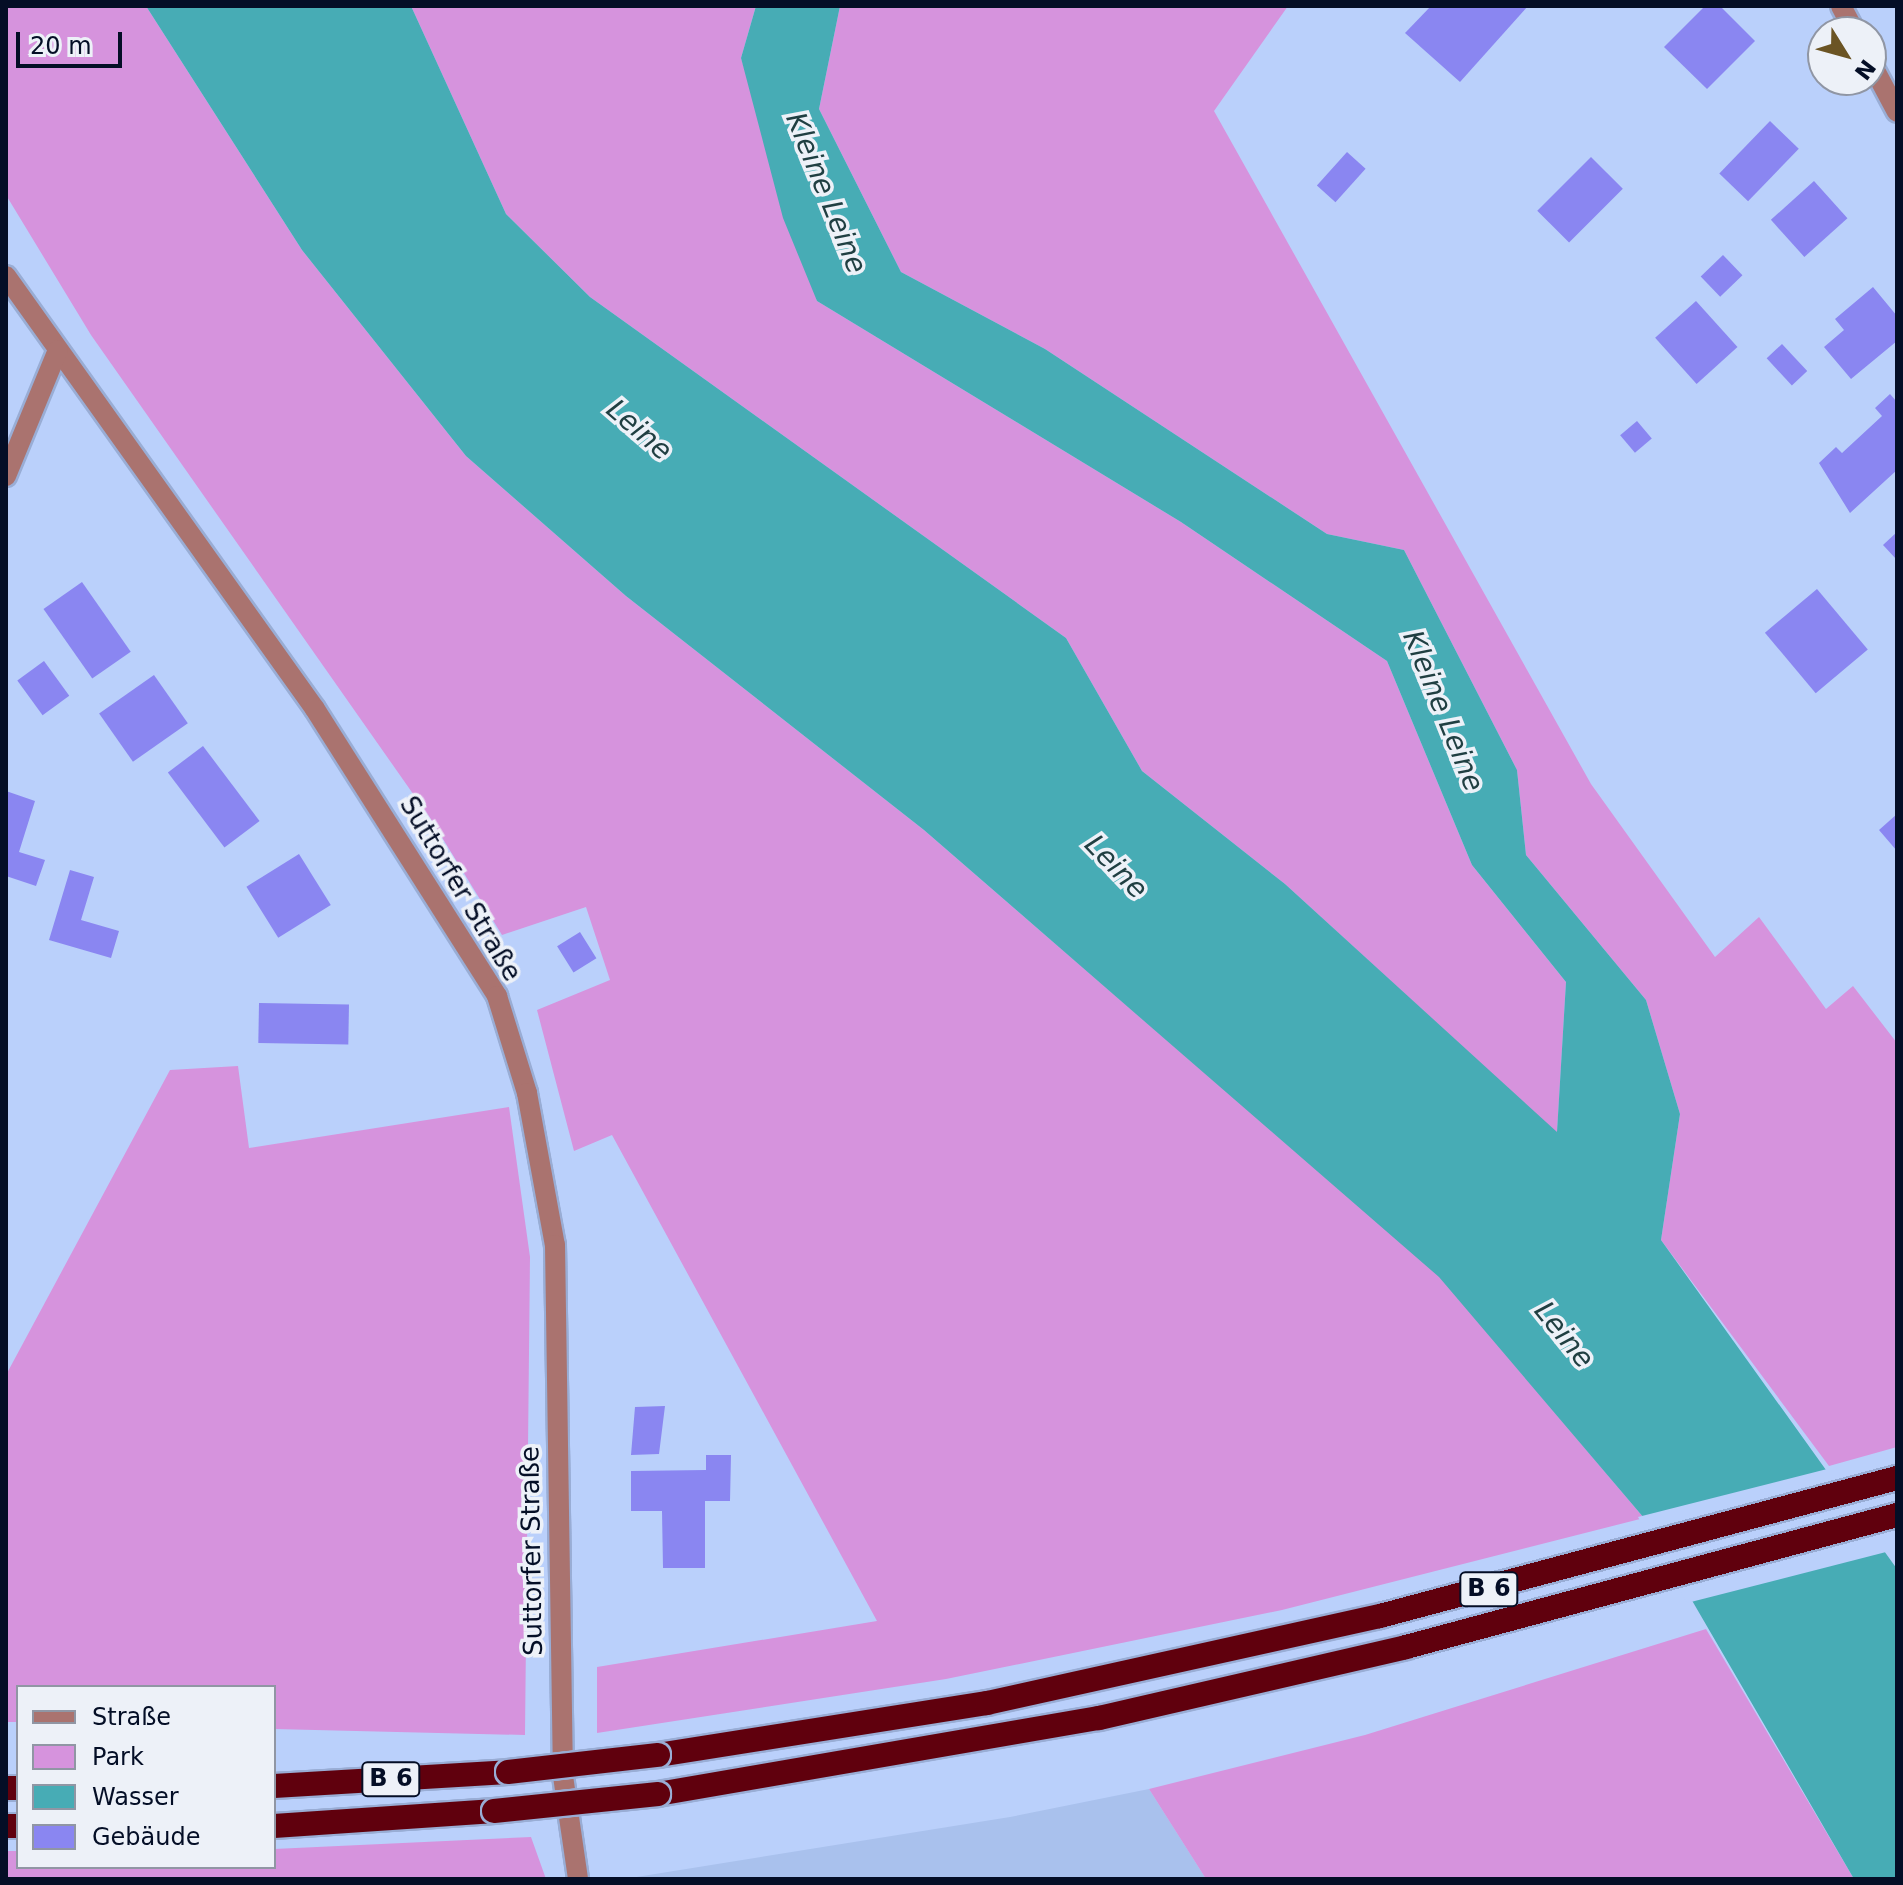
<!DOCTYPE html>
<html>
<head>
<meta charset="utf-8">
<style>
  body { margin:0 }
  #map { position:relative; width:1903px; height:1885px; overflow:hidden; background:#bad0fb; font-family:"DejaVu Sans",sans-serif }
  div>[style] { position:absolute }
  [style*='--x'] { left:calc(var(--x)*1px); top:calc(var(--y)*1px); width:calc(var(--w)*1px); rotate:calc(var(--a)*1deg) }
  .built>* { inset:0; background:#a9c1ed }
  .green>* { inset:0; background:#d693dd }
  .water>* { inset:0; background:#47acb5 }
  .pier>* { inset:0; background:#bad0fb }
  .building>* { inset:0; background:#8a86f1; transform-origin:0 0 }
  .roads { filter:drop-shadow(2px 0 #99add5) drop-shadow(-2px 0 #99add5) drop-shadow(0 2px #99add5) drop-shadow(0 -2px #99add5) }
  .minor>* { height:20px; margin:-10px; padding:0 10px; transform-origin:10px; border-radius:10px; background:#aa736f }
  .highway>* { height:24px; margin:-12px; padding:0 12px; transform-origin:12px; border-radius:12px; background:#60000d }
  .bridges { filter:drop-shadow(2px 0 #99add5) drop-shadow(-2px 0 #99add5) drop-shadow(0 2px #99add5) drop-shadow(0 -2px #99add5) }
  .highway-bridge>* { height:24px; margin:-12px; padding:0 12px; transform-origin:12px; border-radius:12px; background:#60000d }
  span { translate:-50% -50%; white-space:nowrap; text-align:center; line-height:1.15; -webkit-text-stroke:7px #edf1f8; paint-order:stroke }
  .shield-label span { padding:2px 6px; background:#edf1f8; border:2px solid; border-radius:6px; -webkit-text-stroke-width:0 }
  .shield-label { font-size:24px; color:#040e26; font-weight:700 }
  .street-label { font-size:26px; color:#040e26 }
  .water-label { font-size:28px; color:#203f42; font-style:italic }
  .frame { position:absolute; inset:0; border:8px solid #040e26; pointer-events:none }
  .legend { position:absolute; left:16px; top:1685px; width:260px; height:184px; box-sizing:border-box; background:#edf1f8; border:2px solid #9096a4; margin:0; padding:10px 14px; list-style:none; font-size:24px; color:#040e26 }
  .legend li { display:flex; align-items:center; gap:16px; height:40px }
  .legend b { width:40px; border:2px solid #9096a4 }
  .north { position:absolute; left:1807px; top:16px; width:80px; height:80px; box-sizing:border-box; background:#edf1f8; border:2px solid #9096a4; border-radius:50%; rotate:127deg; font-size:22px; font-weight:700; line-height:32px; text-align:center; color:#040e26 }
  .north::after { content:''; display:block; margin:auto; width:28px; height:36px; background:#6b5424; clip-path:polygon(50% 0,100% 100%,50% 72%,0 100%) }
  .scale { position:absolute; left:16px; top:32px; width:106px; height:36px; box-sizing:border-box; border:4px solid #040e26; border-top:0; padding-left:10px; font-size:24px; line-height:28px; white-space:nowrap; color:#040e26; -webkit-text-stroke:6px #edf1f8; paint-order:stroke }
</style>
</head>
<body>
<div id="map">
  <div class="built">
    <i style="clip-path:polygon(1149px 1789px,1206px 1879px,624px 1879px,1010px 1817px)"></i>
  </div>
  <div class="green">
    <i style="clip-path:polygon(6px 6px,146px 6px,302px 250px,466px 456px,626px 596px,924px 830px,1439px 1276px,1644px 1518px,1282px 1610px,946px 1679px,597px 1733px,597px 1667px,877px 1621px,612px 1135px,574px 1151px,537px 1010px,610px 980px,586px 907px,502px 935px,430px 818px,91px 335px,6px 195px)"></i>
    <i style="clip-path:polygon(411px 6px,756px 6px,741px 58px,817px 301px,1181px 522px,1387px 661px,1472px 865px,1566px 982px,1557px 1133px,1285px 884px,1142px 771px,1066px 638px,590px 297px,506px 214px)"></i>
    <i style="clip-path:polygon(840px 6px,1288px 6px,1214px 111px,1591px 784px,1715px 957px,1759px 917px,1826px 1009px,1853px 986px,1897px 1043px,1897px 1447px,1829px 1466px,1661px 1240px,1680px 1114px,1646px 1000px,1526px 855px,1517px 770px,1404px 550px,1327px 534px,1045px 349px,901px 272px,819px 109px)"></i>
    <i style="clip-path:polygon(238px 1066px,249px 1148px,509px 1107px,530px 1257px,525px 1735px,274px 1729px,274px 1687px,18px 1687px,18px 1722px,6px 1722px,6px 1375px,170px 1070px)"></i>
    <i style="clip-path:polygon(1706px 1629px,1854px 1879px,1206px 1879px,1149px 1789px,1365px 1735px)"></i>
    <i style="clip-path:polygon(531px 1837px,546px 1879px,6px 1879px,6px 1851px,18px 1851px,18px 1867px,274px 1867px,274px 1849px)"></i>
  </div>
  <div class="water">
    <i style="clip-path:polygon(146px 6px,411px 6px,506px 214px,590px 297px,1066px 638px,1142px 771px,1285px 884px,1557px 1132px,1566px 982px,1472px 865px,1387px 661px,1181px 522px,817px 301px,783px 218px,741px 58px,756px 6px,840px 6px,819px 109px,901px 272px,1045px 349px,1327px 534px,1404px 550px,1517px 770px,1526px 855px,1646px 1000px,1680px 1114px,1661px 1240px,1897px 1569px,1897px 1879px,1854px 1879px,1644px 1518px,1439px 1277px,924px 830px,626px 596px,466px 456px,302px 250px)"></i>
  </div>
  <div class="pier">
    <i style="clip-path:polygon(1835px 1467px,1890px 1551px,1687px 1603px,1638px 1517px)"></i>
  </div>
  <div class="building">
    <i style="clip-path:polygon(1431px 6px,1528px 6px,1460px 82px,1405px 33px)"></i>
    <i style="clip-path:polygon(1705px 6px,1720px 6px,1755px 41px,1707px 89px,1664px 47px)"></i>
    <i style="left:1770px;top:121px;width:40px;height:73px;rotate:44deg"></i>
    <i style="left:1347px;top:152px;width:25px;height:45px;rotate:42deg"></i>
    <i style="left:1591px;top:157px;width:45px;height:76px;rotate:45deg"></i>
    <i style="left:1814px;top:181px;width:50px;height:58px;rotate:48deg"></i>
    <i style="left:1723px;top:255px;width:28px;height:31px;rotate:46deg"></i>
    <i style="clip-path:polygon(1873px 287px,1897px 316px,1897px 341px,1851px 379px,1824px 347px,1844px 330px,1835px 319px)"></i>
    <i style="left:1696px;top:301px;width:62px;height:55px;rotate:48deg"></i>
    <i style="left:1782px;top:344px;width:37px;height:21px;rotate:47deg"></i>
    <i style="clip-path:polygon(1890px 394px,1897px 402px,1897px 470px,1850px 513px,1819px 463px,1836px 447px,1842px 453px,1882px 416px,1875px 408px)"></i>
    <i style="left:1637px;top:421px;width:23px;height:22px;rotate:50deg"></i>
    <i style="clip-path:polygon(1897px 532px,1897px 560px,1883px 545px)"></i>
    <i style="left:82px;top:582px;width:85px;height:47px;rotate:55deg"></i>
    <i style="left:1817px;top:589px;width:79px;height:68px;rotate:50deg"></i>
    <i style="left:44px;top:661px;width:43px;height:33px;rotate:54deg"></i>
    <i style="left:154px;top:675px;width:59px;height:67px;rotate:55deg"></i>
    <i style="left:203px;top:746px;width:94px;height:44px;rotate:53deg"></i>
    <i style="clip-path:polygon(6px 791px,35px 801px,19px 852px,45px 860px,36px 886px,6px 876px)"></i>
    <i style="clip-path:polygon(1897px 814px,1897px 851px,1879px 830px)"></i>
    <i style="left:299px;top:854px;width:60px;height:62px;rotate:58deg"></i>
    <i style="clip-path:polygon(70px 870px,94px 877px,81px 920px,119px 931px,111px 958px,49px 940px)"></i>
    <i style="left:580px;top:932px;width:31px;height:27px;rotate:58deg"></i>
    <i style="left:259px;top:1003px;width:90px;height:40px;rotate:1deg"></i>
    <i style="clip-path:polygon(665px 1406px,659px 1454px,631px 1455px,635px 1407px)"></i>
    <i style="clip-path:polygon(706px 1455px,731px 1455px,730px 1501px,705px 1501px,705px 1568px,663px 1568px,662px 1511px,631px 1511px,631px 1471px,706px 1470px)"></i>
  </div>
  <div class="roads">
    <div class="minor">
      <i style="--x:1841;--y:6;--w:30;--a:62"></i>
      <i style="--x:1871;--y:63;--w:55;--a:62"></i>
      <i style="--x:6;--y:276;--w:532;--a:54.49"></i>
      <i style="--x:315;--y:709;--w:340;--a:57.6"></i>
      <i style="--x:497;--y:996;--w:102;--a:72.8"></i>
      <i style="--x:527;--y:1093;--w:155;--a:79.6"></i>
      <i style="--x:555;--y:1245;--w:531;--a:89.14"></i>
      <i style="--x:563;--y:1776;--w:104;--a:81.7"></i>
      <i style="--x:6;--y:476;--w:136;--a:-67.6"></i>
    </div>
    <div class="highway">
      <i style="--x:658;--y:1755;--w:333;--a:-9"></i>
      <i style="--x:987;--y:1703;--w:403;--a:-12.5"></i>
      <i style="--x:1380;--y:1616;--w:535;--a:-14.95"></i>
      <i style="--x:274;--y:1786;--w:234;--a:-3.4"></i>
      <i style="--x:6;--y:1788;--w:12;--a:0"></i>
      <i style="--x:658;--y:1794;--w:448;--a:-9.8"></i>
      <i style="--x:1099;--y:1718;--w:315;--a:-13"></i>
      <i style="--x:1406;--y:1647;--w:508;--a:-15.05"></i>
      <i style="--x:6;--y:1826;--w:12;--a:0"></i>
      <i style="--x:274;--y:1826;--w:221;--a:-3.9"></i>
    </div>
  </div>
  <div class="bridges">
    <div class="highway-bridge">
      <i style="--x:508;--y:1772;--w:151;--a:-6.5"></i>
      <i style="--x:494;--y:1811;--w:165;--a:-5.9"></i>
    </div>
  </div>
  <div class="shield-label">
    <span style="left:1489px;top:1589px">B 6</span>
    <span style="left:391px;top:1779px">B 6</span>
  </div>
  <div class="street-label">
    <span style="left:460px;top:889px;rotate:59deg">Suttorfer Straße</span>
    <span style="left:532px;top:1551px;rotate:-91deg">Suttorfer Straße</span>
  </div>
  <div class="water-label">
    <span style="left:826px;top:193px;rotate:68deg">Kleine Leine</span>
    <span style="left:639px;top:430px;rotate:41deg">Leine</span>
    <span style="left:1443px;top:711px;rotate:68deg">Kleine Leine</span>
    <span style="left:1116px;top:867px;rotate:46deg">Leine</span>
    <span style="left:1564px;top:1335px;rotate:51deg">Leine</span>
  </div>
  <div class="frame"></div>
  <ul class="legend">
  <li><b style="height:10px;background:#aa736f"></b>Straße</li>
  <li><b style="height:22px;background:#d693dd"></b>Park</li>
  <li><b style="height:22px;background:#47acb5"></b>Wasser</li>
  <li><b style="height:22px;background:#8a86f1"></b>Gebäude</li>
  </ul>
  <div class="north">N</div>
  <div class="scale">20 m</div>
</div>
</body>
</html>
